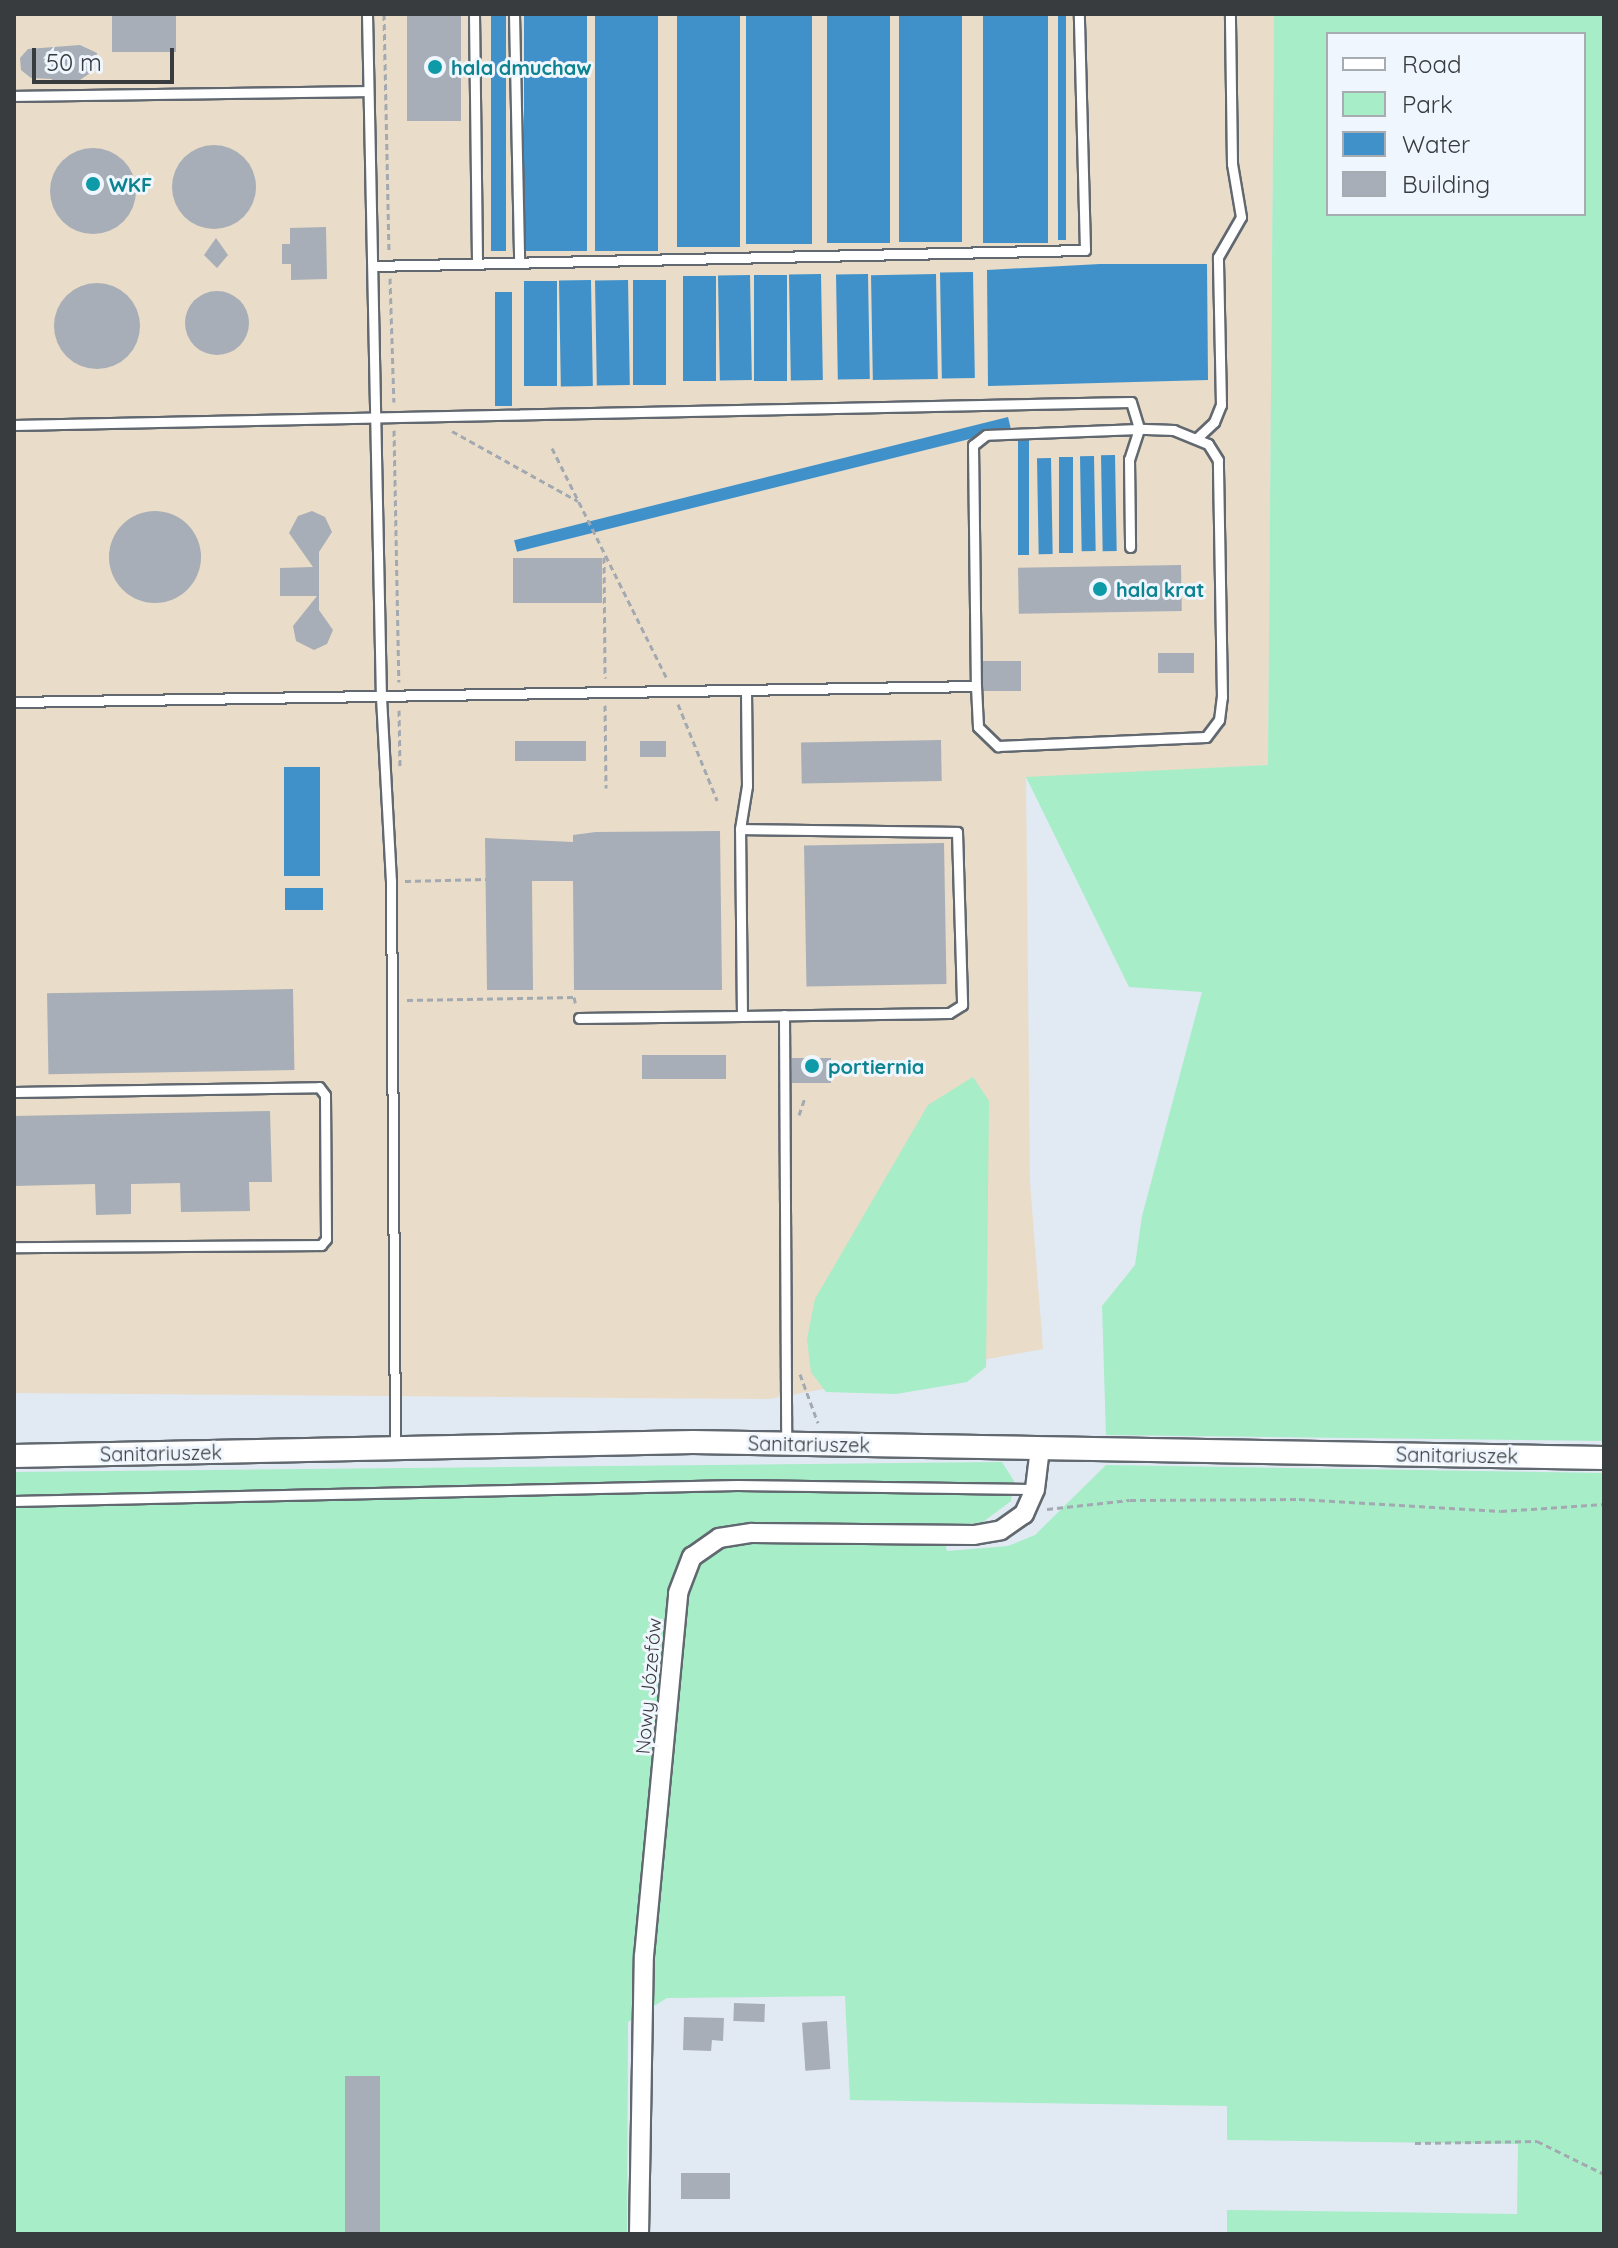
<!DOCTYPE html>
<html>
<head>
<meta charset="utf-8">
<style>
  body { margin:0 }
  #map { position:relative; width:1618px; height:2248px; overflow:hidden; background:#e1e9f2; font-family:Quicksand,sans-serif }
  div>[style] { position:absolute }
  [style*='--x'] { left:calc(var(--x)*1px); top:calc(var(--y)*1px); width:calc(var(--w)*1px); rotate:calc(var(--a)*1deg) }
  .industrial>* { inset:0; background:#e9dcc8 }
  .green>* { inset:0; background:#a6edc8 }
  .water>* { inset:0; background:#4091ca; transform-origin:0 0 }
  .building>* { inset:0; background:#a7aeb7; transform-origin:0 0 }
  .round { border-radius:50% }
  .path>* { height:3px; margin-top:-1.5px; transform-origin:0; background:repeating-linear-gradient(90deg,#a3a9b0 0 6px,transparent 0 10px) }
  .roads { filter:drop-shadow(2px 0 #61686f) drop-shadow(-2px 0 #61686f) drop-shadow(0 2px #61686f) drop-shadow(0 -2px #61686f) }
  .service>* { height:9px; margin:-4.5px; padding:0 4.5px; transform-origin:4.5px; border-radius:4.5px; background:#fff }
  .minor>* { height:18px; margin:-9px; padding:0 9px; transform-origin:9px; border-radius:9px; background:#fff }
  .tertiary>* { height:22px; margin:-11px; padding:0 11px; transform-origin:11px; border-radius:11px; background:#fff }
  .dots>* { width:22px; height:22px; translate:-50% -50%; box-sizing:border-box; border:4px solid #f0f6fd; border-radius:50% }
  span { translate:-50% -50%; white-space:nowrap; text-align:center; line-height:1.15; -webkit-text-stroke:6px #f0f6fd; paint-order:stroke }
  .culture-label { font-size:20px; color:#0d838f; font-weight:700 }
  .left { translate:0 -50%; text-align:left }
  .street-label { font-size:20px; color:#393c3f }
  .frame { position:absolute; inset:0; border:16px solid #393c3f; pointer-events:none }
  .legend { position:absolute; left:1326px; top:32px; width:260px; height:184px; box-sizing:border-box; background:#f0f6fd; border:2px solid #a7acb1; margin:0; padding:10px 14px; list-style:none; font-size:24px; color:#393c3f }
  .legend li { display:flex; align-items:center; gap:16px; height:40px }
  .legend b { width:40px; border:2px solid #a7acb1 }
  .scale { position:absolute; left:32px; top:48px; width:142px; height:36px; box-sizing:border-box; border:4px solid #393c3f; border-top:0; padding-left:10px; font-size:24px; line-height:28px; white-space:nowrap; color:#393c3f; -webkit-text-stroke:6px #f0f6fd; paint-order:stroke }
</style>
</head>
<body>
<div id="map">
  <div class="industrial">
    <i style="clip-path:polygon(14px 14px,1274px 14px,1268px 765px,1026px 778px,1030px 1183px,1043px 1349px,769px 1399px,14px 1393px)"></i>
  </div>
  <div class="green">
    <i style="clip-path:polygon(evenodd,1274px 14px,1604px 14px,1604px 1441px,1106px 1435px,1102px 1306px,1135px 1265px,1142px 1216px,1202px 992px,1129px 987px,1026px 777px,1268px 765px,1274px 14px,1328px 34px,1584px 34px,1584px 214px,1328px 214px,1328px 34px)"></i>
    <i style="clip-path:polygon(973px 1077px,989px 1101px,986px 1367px,967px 1382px,896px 1394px,826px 1392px,811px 1372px,807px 1339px,815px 1299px,928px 1105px)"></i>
    <i style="clip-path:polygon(1002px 1462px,1014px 1481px,1011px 1501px,983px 1522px,942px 1528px,947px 1551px,1008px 1546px,1035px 1535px,1106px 1465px,1604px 1473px,1604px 2234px,1227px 2234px,1227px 2210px,1517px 2214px,1518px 2144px,1227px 2140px,1227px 2106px,850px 2100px,845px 1996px,667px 1998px,628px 2022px,627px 2234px,14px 2234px,14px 1472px)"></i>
  </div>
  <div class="water">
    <i style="left:491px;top:14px;width:15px;height:237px"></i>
    <i style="left:524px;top:14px;width:63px;height:237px"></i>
    <i style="left:595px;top:14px;width:63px;height:237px"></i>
    <i style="left:677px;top:14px;width:63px;height:233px"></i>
    <i style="left:746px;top:14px;width:66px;height:230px"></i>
    <i style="left:827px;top:14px;width:63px;height:229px"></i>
    <i style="left:899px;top:14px;width:63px;height:228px"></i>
    <i style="left:983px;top:14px;width:65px;height:229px"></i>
    <i style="left:1058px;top:14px;width:8px;height:226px"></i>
    <i style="clip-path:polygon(1100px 264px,1207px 264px,1208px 380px,988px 386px,987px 270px)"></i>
    <i style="left:973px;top:272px;width:106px;height:33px;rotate:89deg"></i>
    <i style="left:821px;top:274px;width:106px;height:32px;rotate:89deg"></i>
    <i style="left:868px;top:274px;width:105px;height:32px;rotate:89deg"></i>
    <i style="left:936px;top:274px;width:105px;height:65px;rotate:89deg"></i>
    <i style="left:750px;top:275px;width:105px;height:32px;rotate:89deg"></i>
    <i style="left:754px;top:275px;width:33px;height:106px"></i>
    <i style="left:683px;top:276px;width:33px;height:105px"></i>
    <i style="left:591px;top:280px;width:106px;height:32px;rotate:89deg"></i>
    <i style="left:628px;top:280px;width:105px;height:33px;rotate:89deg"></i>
    <i style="left:633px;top:280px;width:33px;height:105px"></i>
    <i style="left:524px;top:281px;width:33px;height:105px"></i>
    <i style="left:495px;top:292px;width:17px;height:114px"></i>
    <i style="left:1008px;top:417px;width:12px;height:509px;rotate:76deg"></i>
    <i style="left:1018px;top:440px;width:11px;height:115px"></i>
    <i style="left:1115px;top:455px;width:96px;height:14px;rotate:89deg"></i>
    <i style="left:1094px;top:456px;width:95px;height:14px;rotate:89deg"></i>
    <i style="left:1059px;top:457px;width:14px;height:96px"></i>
    <i style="left:1051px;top:458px;width:96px;height:14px;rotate:89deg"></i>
    <i style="left:284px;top:767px;width:36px;height:109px"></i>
    <i style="left:323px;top:888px;width:22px;height:38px;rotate:90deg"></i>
  </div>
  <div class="building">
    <i style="left:112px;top:14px;width:64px;height:38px"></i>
    <i style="left:407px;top:14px;width:54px;height:107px"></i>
    <i style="clip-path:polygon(80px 45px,97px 53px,93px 71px,77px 82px,52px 84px,52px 79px,31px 78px,21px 70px,20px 58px,28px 49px)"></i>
    <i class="round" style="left:172px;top:145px;width:84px;height:84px"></i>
    <i class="round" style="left:50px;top:148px;width:86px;height:86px"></i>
    <i style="clip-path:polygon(326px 227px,327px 279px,291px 280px,291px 264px,282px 264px,282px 244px,290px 244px,290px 228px)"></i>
    <i style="clip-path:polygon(216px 238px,228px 255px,217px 268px,204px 255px)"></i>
    <i class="round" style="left:54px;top:283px;width:86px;height:86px"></i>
    <i class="round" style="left:185px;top:291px;width:64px;height:64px"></i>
    <i class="round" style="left:109px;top:511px;width:92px;height:92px"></i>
    <i style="clip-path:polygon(312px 511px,325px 517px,332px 532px,319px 552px,319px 610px,333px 630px,327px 644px,314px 650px,296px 641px,293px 626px,317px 596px,280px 596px,280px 568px,313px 567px,289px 533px,298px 516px)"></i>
    <i style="left:602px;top:558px;width:45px;height:89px;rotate:90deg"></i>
    <i style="left:1181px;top:565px;width:46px;height:163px;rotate:89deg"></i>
    <i style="left:1194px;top:653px;width:20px;height:36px;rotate:90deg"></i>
    <i style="left:983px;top:661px;width:38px;height:30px"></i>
    <i style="left:941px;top:740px;width:41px;height:140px;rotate:89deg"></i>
    <i style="left:515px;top:741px;width:71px;height:20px"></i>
    <i style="left:666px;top:741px;width:16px;height:26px;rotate:90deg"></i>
    <i style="clip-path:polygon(720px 831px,722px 990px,574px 990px,573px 881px,532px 881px,533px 990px,487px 990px,485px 838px,573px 842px,573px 835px,596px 832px)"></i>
    <i style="left:944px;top:843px;width:141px;height:140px;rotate:89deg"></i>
    <i style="left:293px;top:989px;width:81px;height:246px;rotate:89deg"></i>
    <i style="left:642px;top:1055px;width:84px;height:24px"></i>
    <i style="left:792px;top:1058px;width:39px;height:25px"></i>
    <i style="clip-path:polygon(270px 1111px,272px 1182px,249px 1182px,250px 1211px,181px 1212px,180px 1183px,131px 1184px,131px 1214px,96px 1215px,95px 1184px,14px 1186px,14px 1116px)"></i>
    <i style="left:734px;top:2003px;width:31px;height:18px;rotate:2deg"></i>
    <i style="clip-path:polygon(684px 2017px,724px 2018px,723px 2041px,712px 2040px,711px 2051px,683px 2050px)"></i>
    <i style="left:827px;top:2021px;width:48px;height:25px;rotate:86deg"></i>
    <i style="left:345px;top:2076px;width:35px;height:158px"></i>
    <i style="left:681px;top:2173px;width:49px;height:26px"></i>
  </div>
  <div class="path">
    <i style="--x:384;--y:14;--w:236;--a:88.8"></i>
    <i style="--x:390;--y:278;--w:124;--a:88.2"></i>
    <i style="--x:394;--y:430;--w:252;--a:88.9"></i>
    <i style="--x:452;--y:431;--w:144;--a:29.1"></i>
    <i style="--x:552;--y:448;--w:258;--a:63.5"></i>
    <i style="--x:604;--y:557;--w:121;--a:89.5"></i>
    <i style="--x:678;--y:704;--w:104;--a:67.9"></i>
    <i style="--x:605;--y:705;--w:83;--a:89.3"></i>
    <i style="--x:399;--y:710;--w:56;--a:89"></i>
    <i style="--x:405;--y:881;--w:81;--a:-1.4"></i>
    <i style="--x:407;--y:1000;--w:167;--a:-1"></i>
    <i style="--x:574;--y:997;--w:9;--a:77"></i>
    <i style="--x:799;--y:1115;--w:18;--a:-71"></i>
    <i style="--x:800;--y:1374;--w:52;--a:69.8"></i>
    <i style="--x:1047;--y:1509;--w:83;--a:-6.2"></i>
    <i style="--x:1130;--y:1500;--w:169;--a:-0.3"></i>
    <i style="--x:1299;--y:1499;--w:202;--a:3.4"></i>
    <i style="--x:1501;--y:1511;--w:103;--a:-3.9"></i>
    <i style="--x:1415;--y:2143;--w:122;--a:-0.9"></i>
    <i style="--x:1537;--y:2141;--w:75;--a:26.2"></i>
  </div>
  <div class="roads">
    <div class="service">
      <i style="--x:367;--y:14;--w:683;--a:88.83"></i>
      <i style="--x:381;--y:697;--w:184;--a:86.9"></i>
      <i style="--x:391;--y:881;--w:565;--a:89.59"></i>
      <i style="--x:474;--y:14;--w:249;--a:89.3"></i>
      <i style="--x:514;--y:14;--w:248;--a:88.8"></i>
      <i style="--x:14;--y:96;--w:354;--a:-0.8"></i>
      <i style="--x:373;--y:266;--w:712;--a:-1.29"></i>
      <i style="--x:1085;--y:250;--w:236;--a:-91.5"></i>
      <i style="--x:14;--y:425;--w:1117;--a:-1.18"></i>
      <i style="--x:1131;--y:402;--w:28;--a:73"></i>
      <i style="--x:1139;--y:429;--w:32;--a:108"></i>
      <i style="--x:1129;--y:459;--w:88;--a:89.3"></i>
      <i style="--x:1197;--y:438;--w:23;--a:-43"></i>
      <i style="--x:1214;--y:422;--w:18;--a:-68"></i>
      <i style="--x:1221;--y:405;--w:148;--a:-91.2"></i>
      <i style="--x:1218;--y:257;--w:46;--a:-60.1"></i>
      <i style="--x:1241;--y:217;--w:54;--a:-99.6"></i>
      <i style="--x:1232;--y:164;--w:150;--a:-90.8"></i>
      <i style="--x:14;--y:702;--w:962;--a:-0.95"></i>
      <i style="--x:976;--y:686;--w:41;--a:87.2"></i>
      <i style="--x:978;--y:727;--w:28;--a:44"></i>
      <i style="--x:998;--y:746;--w:208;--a:-2.5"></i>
      <i style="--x:1206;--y:737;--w:21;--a:-53"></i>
      <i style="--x:1219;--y:720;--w:23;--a:-83"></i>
      <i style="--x:1222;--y:697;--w:237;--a:-91"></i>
      <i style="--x:1218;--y:460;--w:19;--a:-122"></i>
      <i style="--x:1208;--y:444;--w:37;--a:-158"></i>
      <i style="--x:1174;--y:430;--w:35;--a:-178"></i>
      <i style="--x:1139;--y:429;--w:153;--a:177.8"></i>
      <i style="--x:986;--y:435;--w:16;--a:142"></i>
      <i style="--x:973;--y:445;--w:241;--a:89.3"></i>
      <i style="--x:740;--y:829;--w:217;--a:0.8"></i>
      <i style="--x:957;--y:832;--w:173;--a:88.3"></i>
      <i style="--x:962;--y:1005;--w:15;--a:148"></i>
      <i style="--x:949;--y:1013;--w:207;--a:179.2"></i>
      <i style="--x:784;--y:1015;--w:429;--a:89.7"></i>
      <i style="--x:579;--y:1018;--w:163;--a:-0.7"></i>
      <i style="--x:742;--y:1016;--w:187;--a:-90.6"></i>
      <i style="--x:740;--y:829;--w:44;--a:-80.8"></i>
      <i style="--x:747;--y:786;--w:95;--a:-90.6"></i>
      <i style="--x:14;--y:1092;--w:305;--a:-0.9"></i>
      <i style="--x:319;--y:1087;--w:10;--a:53"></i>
      <i style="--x:325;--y:1095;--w:144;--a:89.6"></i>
      <i style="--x:326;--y:1239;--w:8;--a:130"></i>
      <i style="--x:321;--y:1245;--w:307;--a:179.6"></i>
      <i style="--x:14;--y:1501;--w:723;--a:-1.27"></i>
      <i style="--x:737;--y:1485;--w:298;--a:0.8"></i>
    </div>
    <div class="minor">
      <i style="--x:639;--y:2234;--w:278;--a:-89"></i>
      <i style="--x:644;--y:1956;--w:365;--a:-84.6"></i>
      <i style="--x:678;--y:1593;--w:39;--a:-69"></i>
      <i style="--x:692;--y:1557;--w:33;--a:-35"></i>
      <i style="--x:719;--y:1538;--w:33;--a:-9"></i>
      <i style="--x:752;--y:1533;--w:222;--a:0.5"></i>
      <i style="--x:974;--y:1535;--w:27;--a:-10"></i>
      <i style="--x:1001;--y:1530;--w:28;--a:-35"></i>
      <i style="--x:1024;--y:1514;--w:27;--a:-66"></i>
      <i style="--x:1035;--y:1489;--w:41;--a:-83"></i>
    </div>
    <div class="tertiary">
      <i style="--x:14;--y:1456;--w:679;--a:-1.18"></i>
      <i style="--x:693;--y:1442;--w:911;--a:1.01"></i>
    </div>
  </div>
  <div class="dots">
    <i style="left:435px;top:67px;background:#0f9aa8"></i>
    <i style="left:93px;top:184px;background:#0f9aa8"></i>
    <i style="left:1100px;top:589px;background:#0f9aa8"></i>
    <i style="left:812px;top:1066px;background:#0f9aa8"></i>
  </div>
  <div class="culture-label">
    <span class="left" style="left:451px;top:67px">hala dmuchaw</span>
    <span class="left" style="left:109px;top:184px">WKF</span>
    <span class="left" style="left:1116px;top:589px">hala krat</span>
    <span class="left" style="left:828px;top:1066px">portiernia</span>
  </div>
  <div class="street-label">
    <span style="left:809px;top:1444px;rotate:1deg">Sanitariuszek</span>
    <span style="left:161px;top:1453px;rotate:-1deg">Sanitariuszek</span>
    <span style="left:1457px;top:1455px;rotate:1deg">Sanitariuszek</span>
    <span style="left:648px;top:1686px;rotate:-85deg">Nowy Józefów</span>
  </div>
  <div class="frame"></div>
  <ul class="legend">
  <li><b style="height:10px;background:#fff"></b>Road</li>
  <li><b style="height:22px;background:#a6edc8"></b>Park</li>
  <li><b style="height:22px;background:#4091ca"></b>Water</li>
  <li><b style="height:22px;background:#a7aeb7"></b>Building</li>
  </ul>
  <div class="scale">50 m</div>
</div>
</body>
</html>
